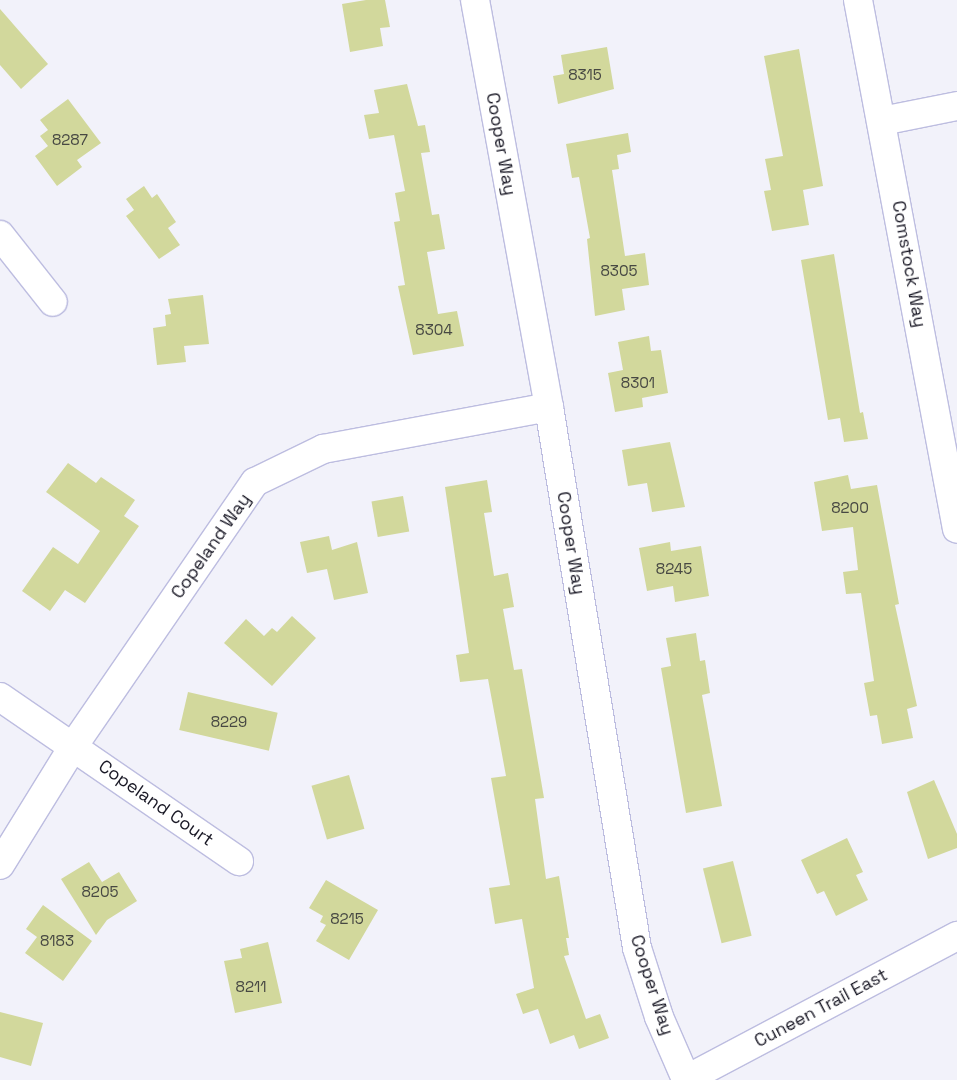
<!DOCTYPE html>
<html>
<head>
<meta charset="utf-8">
<style>
  body { margin:0 }
  #map { position:relative; width:957px; height:1080px; overflow:hidden; background:#f2f2fa; font-family:"Space Grotesk",sans-serif }
  div>[style] { position:absolute }
  [style*='--x'] { left:calc(var(--x)*1px); top:calc(var(--y)*1px); width:calc(var(--w)*1px); rotate:calc(var(--a)*1deg) }
  .building>* { inset:0; background:#d2d89c; transform-origin:0 0 }
  .roads { filter:drop-shadow(1px 0 #bdbde0) drop-shadow(-1px 0 #bdbde0) drop-shadow(0 1px #bdbde0) drop-shadow(0 -1px #bdbde0) }
  .minor>* { height:28px; margin:-14px; padding:0 14px; transform-origin:14px; border-radius:14px; background:#fff }
  span { translate:-50% -50%; white-space:nowrap; text-align:center; line-height:1.15; -webkit-text-stroke:5px #fff; paint-order:stroke }
  .number-label { font-size:15px; color:#474843 }
  .number-label span { -webkit-text-stroke-width:0 }
  .street-label { font-size:18px; color:#191825 }
</style>
</head>
<body>
<div id="map">
  <div class="building">
    <i style="clip-path:polygon(366px 0,385px 0,390px 27px,380px 28px,383px 46px,350px 52px,342px 4px)"></i>
    <i style="clip-path:polygon(0 9px,48px 64px,21px 89px,0 65px)"></i>
    <i style="clip-path:polygon(607px 47px,614px 89px,558px 104px,553px 76px,564px 74px,561px 55px)"></i>
    <i style="clip-path:polygon(799px 49px,823px 186px,803px 190px,809px 225px,772px 231px,764px 191px,771px 190px,765px 159px,783px 156px,764px 56px)"></i>
    <i style="clip-path:polygon(407px 84px,418px 126px,425px 125px,430px 152px,421px 153px,432px 215px,439px 214px,445px 249px,427px 252px,438px 314px,457px 311px,464px 346px,413px 355px,398px 286px,405px 285px,394px 222px,400px 221px,395px 193px,405px 191px,394px 135px,369px 139px,364px 115px,379px 113px,374px 90px)"></i>
    <i style="clip-path:polygon(68px 99px,101px 143px,77px 160px,82px 167px,57px 186px,35px 156px,48px 146px,40px 136px,48px 130px,40px 120px)"></i>
    <i style="clip-path:polygon(628px 133px,631px 152px,617px 155px,619px 169px,612px 170px,625px 256px,645px 253px,649px 285px,622px 289px,625px 310px,595px 316px,587px 239px,590px 238px,579px 177px,572px 178px,566px 144px)"></i>
    <i style="clip-path:polygon(144px 186px,152px 198px,157px 194px,176px 222px,168px 228px,180px 245px,159px 259px,126px 216px,134px 210px,126px 199px)"></i>
    <i style="clip-path:polygon(834px 254px,860px 413px,863px 412px,868px 439px,844px 442px,840px 418px,828px 420px,801px 260px)"></i>
    <i style="clip-path:polygon(203px 295px,209px 344px,184px 346px,186px 362px,157px 365px,153px 328px,166px 326px,165px 315px,171px 314px,168px 299px)"></i>
    <i style="clip-path:polygon(649px 336px,651px 351px,661px 350px,668px 393px,642px 398px,643px 407px,615px 412px,608px 373px,623px 370px,618px 342px)"></i>
    <i style="clip-path:polygon(670px 442px,685px 507px,652px 512px,647px 483px,628px 486px,622px 450px)"></i>
    <i style="clip-path:polygon(68px 463px,96px 483px,101px 477px,135px 500px,124px 516px,139px 526px,85px 603px,65px 590px,50px 611px,22px 591px,53px 547px,78px 564px,100px 531px,46px 492px)"></i>
    <i style="clip-path:polygon(848px 475px,851px 489px,877px 485px,899px 604px,895px 605px,917px 706px,907px 709px,913px 738px,882px 744px,877px 715px,870px 716px,864px 683px,874px 681px,861px 593px,846px 594px,843px 572px,858px 570px,853px 527px,822px 531px,814px 482px)"></i>
    <i style="clip-path:polygon(487px 480px,492px 512px,484px 513px,494px 576px,508px 573px,514px 607px,503px 609px,514px 670px,522px 669px,544px 798px,535px 799px,546px 879px,559px 876px,569px 938px,566px 938px,569px 955px,564px 956px,586px 1019px,600px 1014px,609px 1038px,579px 1049px,574px 1035px,550px 1044px,538px 1009px,523px 1014px,516px 994px,534px 988px,522px 919px,495px 924px,489px 888px,510px 885px,491px 778px,506px 776px,488px 679px,460px 682px,456px 655px,469px 653px,445px 487px)"></i>
    <i style="left:403px;top:496px;width:36px;height:32px;rotate:80deg"></i>
    <i style="clip-path:polygon(329px 536px,332px 550px,357px 542px,368px 593px,334px 600px,327px 569px,307px 573px,300px 542px)"></i>
    <i style="clip-path:polygon(670px 542px,671px 551px,701px 546px,709px 596px,675px 602px,673px 586px,647px 591px,639px 548px)"></i>
    <i style="clip-path:polygon(292px 616px,316px 638px,272px 686px,224px 643px,246px 619px,264px 636px,272px 628px,277px 632px)"></i>
    <i style="clip-path:polygon(696px 633px,700px 661px,705px 660px,710px 693px,702px 695px,722px 806px,686px 813px,661px 668px,671px 666px,666px 638px)"></i>
    <i style="left:188px;top:692px;width:92px;height:39px;rotate:13deg"></i>
    <i style="left:349px;top:775px;width:56px;height:39px;rotate:74deg"></i>
    <i style="clip-path:polygon(934px 780px,957px 834px,957px 848px,928px 859px,907px 792px)"></i>
    <i style="clip-path:polygon(847px 838px,863px 872px,856px 875px,868px 900px,836px 916px,824px 891px,817px 894px,801px 860px)"></i>
    <i style="left:733px;top:861px;width:77px;height:31px;rotate:76deg"></i>
    <i style="clip-path:polygon(89px 862px,102px 882px,119px 872px,137px 901px,107px 920px,96px 935px,61px 879px)"></i>
    <i style="clip-path:polygon(326px 880px,378px 910px,349px 960px,316px 941px,326px 925px,320px 922px,323px 916px,309px 908px)"></i>
    <i style="clip-path:polygon(43px 905px,92px 941px,63px 981px,25px 953px,37px 937px,26px 929px)"></i>
    <i style="clip-path:polygon(268px 942px,282px 1003px,235px 1013px,224px 961px,242px 958px,240px 949px)"></i>
    <i style="clip-path:polygon(0 1012px,43px 1023px,31px 1066px,0 1057px)"></i>
  </div>
  <div class="roads">
    <div class="minor">
      <i style="--x:475;--y:0;--w:414;--a:79.7"></i>
      <i style="--x:549;--y:407;--w:548;--a:80.76"></i>
      <i style="--x:637;--y:948;--w:72;--a:72.3"></i>
      <i style="--x:659;--y:1017;--w:68;--a:66.5"></i>
      <i style="--x:858;--y:0;--w:538;--a:79.4"></i>
      <i style="--x:882;--y:121;--w:76;--a:-11.3"></i>
      <i style="--x:0;--y:235;--w:85;--a:51.7"></i>
      <i style="--x:0;--y:697;--w:290;--a:34.5"></i>
      <i style="--x:0;--y:865;--w:141;--a:-58.3"></i>
      <i style="--x:74;--y:745;--w:319;--a:-55.5"></i>
      <i style="--x:255;--y:482;--w:76;--a:-25.9"></i>
      <i style="--x:323;--y:449;--w:230;--a:-10.5"></i>
      <i style="--x:685;--y:1080;--w:308;--a:-27.9"></i>
    </div>
  </div>
  <div class="number-label">
    <span style="left:585px;top:75px">8315</span>
    <span style="left:70px;top:140px">8287</span>
    <span style="left:619px;top:271px">8305</span>
    <span style="left:434px;top:330px">8304</span>
    <span style="left:638px;top:383px">8301</span>
    <span style="left:850px;top:508px">8200</span>
    <span style="left:674px;top:569px">8245</span>
    <span style="left:229px;top:722px">8229</span>
    <span style="left:100px;top:892px">8205</span>
    <span style="left:347px;top:919px">8215</span>
    <span style="left:57px;top:941px">8183</span>
    <span style="left:251px;top:987px">8211</span>
  </div>
  <div class="street-label">
    <span style="left:501px;top:144px;rotate:80deg">Cooper Way</span>
    <span style="left:909px;top:264px;rotate:80deg">Comstock Way</span>
    <span style="left:571px;top:543px;rotate:81deg">Cooper Way</span>
    <span style="left:211px;top:546px;rotate:-55deg">Copeland Way</span>
    <span style="left:156px;top:803px;rotate:35deg">Copeland Court</span>
    <span style="left:652px;top:985px;rotate:72deg">Cooper Way</span>
    <span style="left:821px;top:1008px;rotate:-28deg">Cuneen Trail East</span>
  </div>
</div>
</body>
</html>
